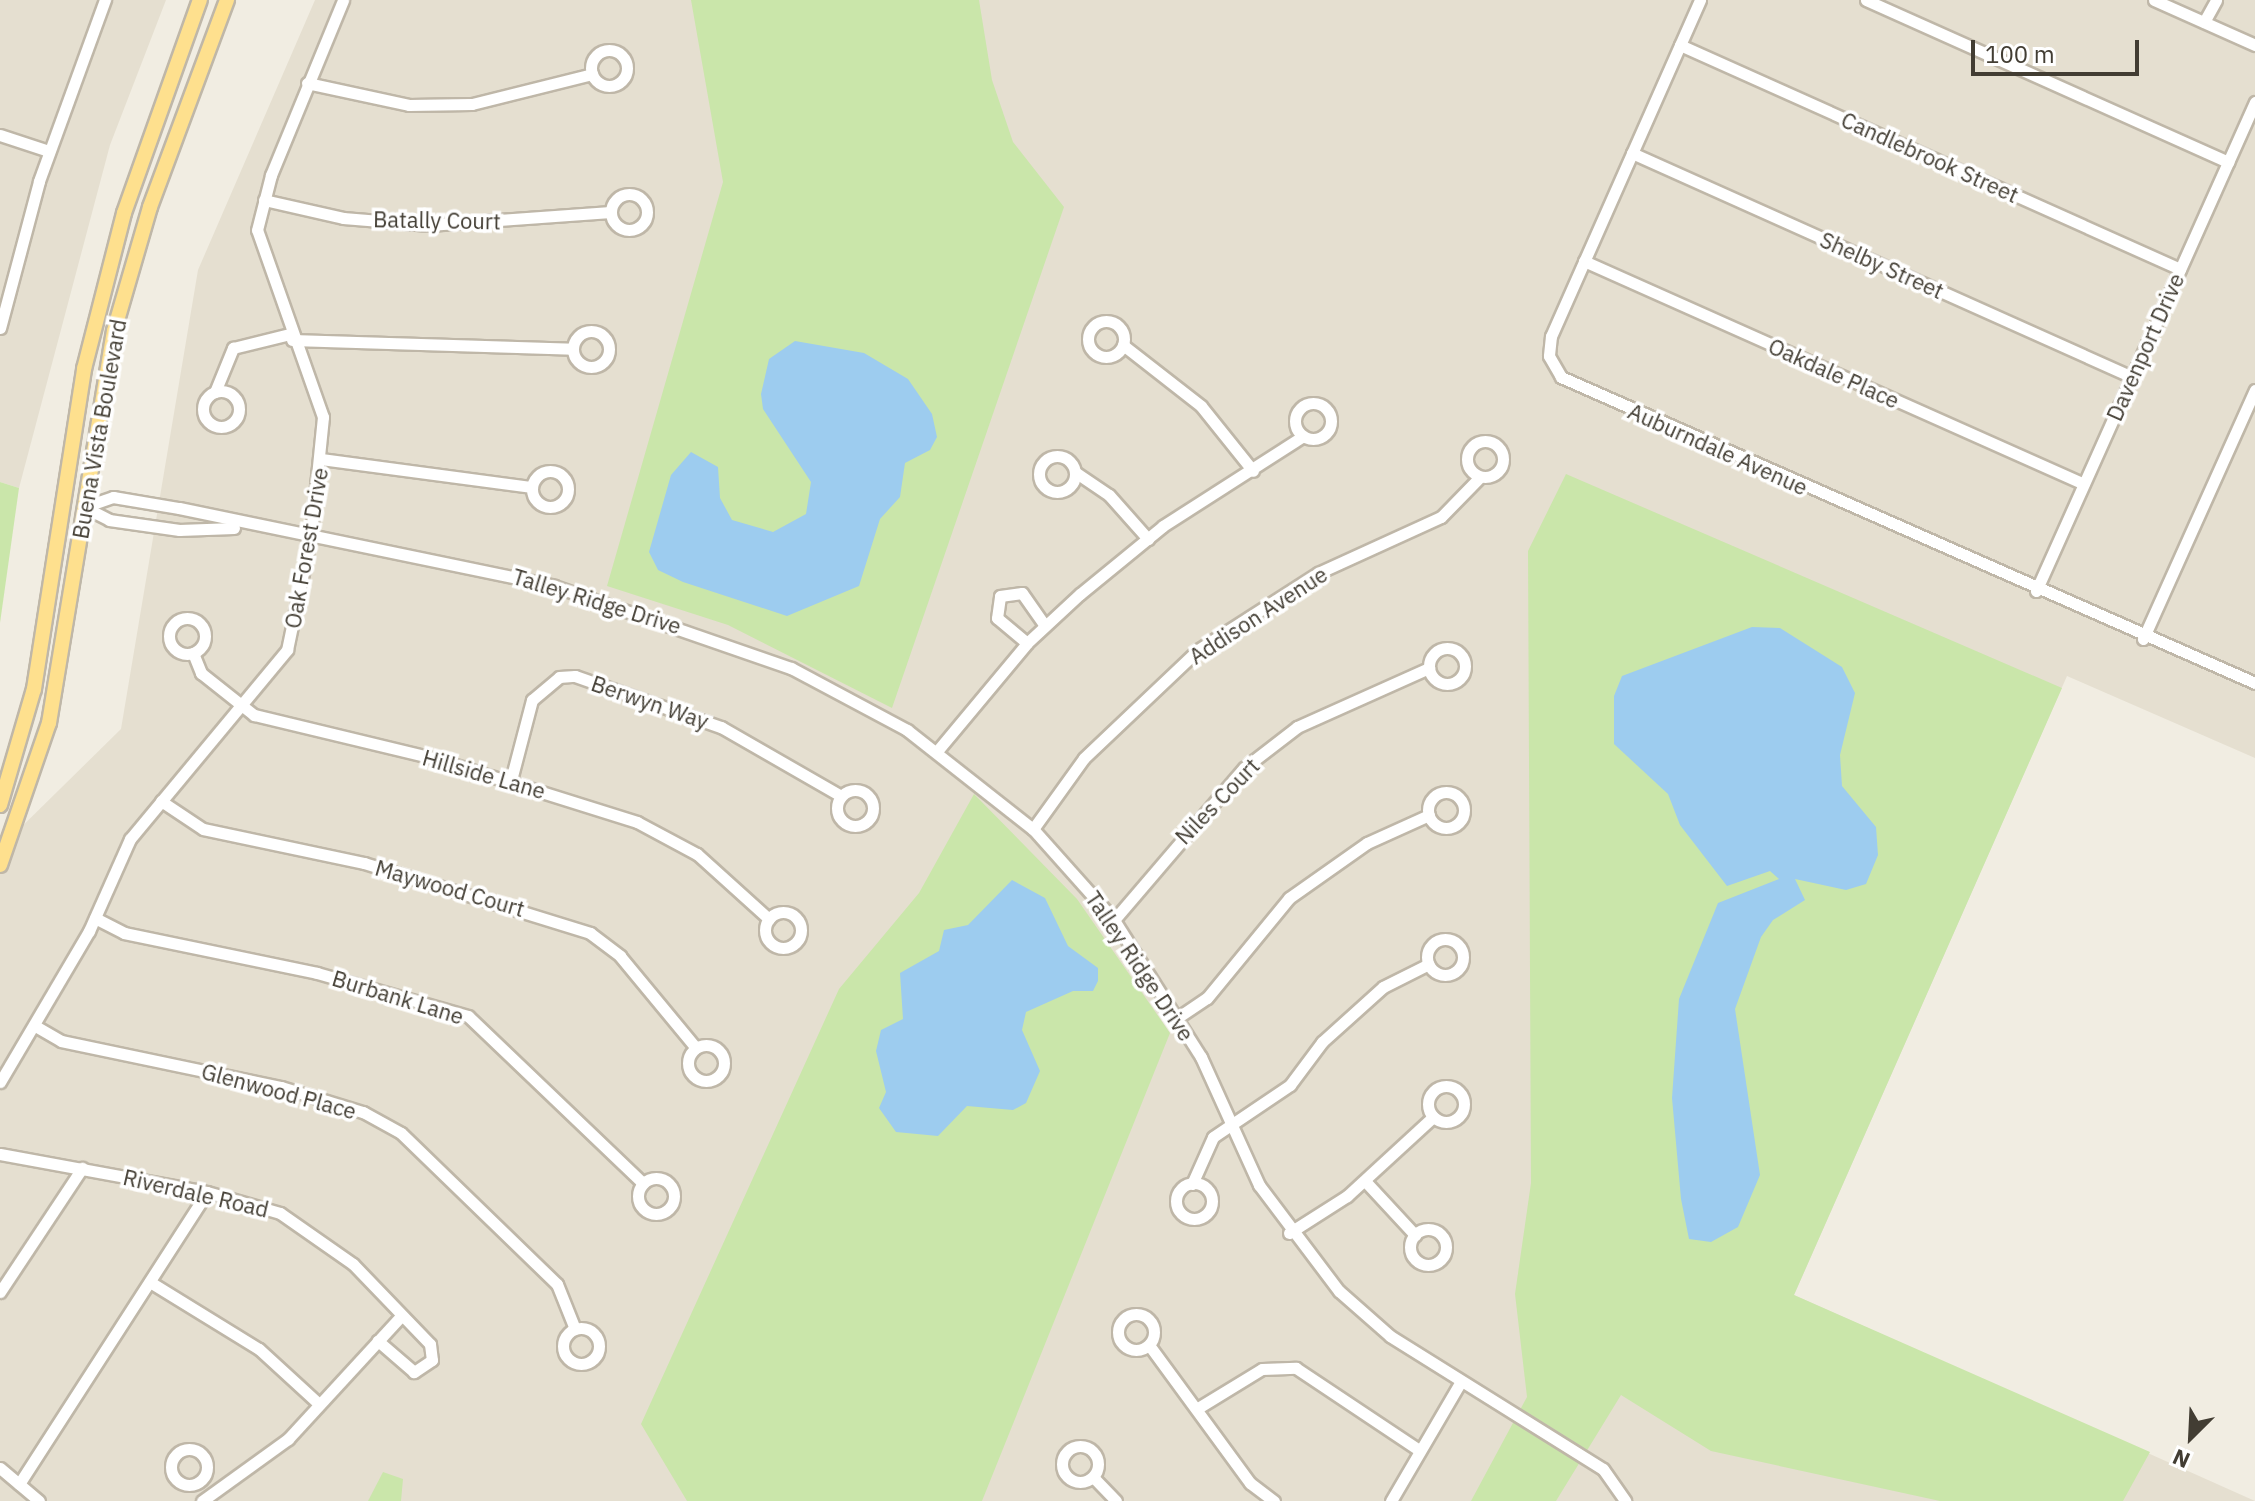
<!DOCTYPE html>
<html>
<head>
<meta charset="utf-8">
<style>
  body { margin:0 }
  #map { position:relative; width:2255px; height:1501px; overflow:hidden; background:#f1ede2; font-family:"IBM Plex Sans",sans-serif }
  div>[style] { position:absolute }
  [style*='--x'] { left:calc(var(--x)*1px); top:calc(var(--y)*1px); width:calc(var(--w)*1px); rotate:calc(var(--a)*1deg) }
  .residential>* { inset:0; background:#e5dfd0 }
  .green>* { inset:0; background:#cae6aa }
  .water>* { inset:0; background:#9dccef }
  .roads { filter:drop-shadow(2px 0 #bfb7a8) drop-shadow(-2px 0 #bfb7a8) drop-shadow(0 2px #bfb7a8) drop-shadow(0 -2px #bfb7a8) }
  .minor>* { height:11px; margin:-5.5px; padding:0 5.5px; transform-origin:5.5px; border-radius:5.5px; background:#fff }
  .minor>.ring { margin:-5.5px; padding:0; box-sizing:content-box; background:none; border:11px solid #fff; border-radius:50% }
  .major>* { height:14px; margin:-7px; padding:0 7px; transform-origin:7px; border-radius:7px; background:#fee08e }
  span { translate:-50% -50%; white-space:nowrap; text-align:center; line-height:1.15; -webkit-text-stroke:7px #fff; paint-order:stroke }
  .street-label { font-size:22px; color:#423d33 }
  .north { position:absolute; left:2151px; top:1397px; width:80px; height:80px; -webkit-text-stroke:6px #fff; paint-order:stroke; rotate:204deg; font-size:22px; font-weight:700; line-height:32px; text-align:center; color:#423d33 }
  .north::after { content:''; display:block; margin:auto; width:28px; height:36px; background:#423d33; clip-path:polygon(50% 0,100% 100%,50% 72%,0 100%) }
  .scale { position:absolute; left:1971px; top:40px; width:168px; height:36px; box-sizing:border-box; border:4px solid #423d33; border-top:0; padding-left:10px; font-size:24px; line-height:28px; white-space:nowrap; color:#423d33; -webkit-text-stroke:6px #fff; paint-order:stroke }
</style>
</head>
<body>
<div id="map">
  <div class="residential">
    <i style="clip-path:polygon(0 0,166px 0,110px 145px,19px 488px,0 482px)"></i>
    <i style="clip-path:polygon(315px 0,2255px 0,2255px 758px,2067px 676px,1794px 1295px,2255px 1501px,0 1501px,0 848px,121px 729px,198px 270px)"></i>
  </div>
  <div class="green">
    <i style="clip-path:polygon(691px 0,979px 0,992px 80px,1013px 142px,1064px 207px,892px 708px,728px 625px,607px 586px,723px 182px)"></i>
    <i style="clip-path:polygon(1566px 474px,2062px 688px,1794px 1295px,2150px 1452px,2123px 1501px,1940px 1501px,1711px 1451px,1621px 1395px,1556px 1501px,1471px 1501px,1527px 1397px,1515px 1294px,1531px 1183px,1528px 551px)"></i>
    <i style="clip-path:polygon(0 482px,19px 488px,0 623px)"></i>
    <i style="clip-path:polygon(974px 794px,1077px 899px,1170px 1033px,982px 1501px,687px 1501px,641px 1424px,839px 989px,919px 893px)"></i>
    <i style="clip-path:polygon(383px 1472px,403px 1479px,401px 1501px,368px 1501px)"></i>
  </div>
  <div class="water">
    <i style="clip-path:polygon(795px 341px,864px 353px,908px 379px,932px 414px,937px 437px,930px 450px,905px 463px,900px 497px,880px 519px,859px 586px,787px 616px,683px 582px,658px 570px,649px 552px,671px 475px,691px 452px,718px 467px,720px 498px,732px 520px,773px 532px,806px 514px,811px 482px,763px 409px,761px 394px,769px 359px)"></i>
    <i style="clip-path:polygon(1752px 627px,1780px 628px,1842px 667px,1855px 693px,1840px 755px,1842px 786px,1876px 827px,1878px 855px,1866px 884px,1846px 890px,1795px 879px,1805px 900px,1773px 920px,1761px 937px,1735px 1009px,1760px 1175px,1738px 1227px,1711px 1242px,1689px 1239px,1681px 1199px,1672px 1098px,1679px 999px,1718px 903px,1779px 879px,1770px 871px,1727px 886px,1680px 825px,1668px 794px,1614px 744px,1614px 696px,1622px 676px)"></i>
    <i style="clip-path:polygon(1012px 880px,1045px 898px,1068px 946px,1098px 968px,1098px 981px,1093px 991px,1073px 991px,1026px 1012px,1022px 1030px,1040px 1071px,1026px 1103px,1013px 1110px,967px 1106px,938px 1136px,896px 1132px,879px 1108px,886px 1092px,876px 1051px,881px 1030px,903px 1019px,900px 973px,939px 951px,944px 930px,968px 925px)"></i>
  </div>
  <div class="roads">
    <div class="minor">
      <i style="--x:1700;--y:0;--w:368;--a:113.9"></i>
      <i style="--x:1551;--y:336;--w:20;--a:96"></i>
      <i style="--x:1549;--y:356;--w:24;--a:60"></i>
      <i style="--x:1561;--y:377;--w:758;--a:23.79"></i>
      <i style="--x:1866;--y:0;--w:397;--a:24.1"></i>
      <i style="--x:2154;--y:0;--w:111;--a:24"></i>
      <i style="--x:2204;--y:22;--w:25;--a:-61"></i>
      <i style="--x:1680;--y:45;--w:548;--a:24.13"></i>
      <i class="ring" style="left:591px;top:50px;width:25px;height:25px"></i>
      <i style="--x:307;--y:83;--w:104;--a:12.2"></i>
      <i style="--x:409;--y:105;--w:63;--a:-0.9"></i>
      <i style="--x:472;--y:104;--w:124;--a:-14"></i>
      <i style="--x:0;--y:135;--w:52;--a:18.1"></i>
      <i style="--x:1632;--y:153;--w:548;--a:24.13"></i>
      <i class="ring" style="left:611px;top:194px;width:25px;height:25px"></i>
      <i style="--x:264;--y:200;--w:81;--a:12.8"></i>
      <i style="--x:343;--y:218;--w:86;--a:4.7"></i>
      <i style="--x:429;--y:225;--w:182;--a:-4.1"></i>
      <i style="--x:1584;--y:261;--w:547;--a:24.04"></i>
      <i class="ring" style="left:1088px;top:321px;width:25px;height:25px"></i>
      <i style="--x:0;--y:328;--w:152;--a:-75.1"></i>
      <i style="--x:39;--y:181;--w:193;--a:-70"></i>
      <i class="ring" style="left:573px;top:331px;width:25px;height:25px"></i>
      <i style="--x:292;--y:340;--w:281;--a:1.8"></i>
      <i style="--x:1123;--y:345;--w:99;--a:38"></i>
      <i style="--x:1201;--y:406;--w:83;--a:51.3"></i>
      <i class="ring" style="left:203px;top:391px;width:25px;height:25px"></i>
      <i style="--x:215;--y:392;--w:48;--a:-67.8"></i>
      <i style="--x:233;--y:348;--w:59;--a:-13.8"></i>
      <i class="ring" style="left:1295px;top:403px;width:25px;height:25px"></i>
      <i class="ring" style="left:1467px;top:441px;width:25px;height:25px"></i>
      <i class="ring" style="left:1039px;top:456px;width:25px;height:25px"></i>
      <i style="--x:321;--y:459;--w:213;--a:7.6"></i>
      <i class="ring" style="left:532px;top:471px;width:25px;height:25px"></i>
      <i style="--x:1075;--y:472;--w:41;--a:34.1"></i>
      <i style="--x:1109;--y:495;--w:59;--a:48.4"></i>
      <i style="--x:84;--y:507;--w:31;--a:-19"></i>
      <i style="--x:113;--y:497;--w:67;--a:9.5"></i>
      <i style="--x:179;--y:508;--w:383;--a:11.7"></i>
      <i style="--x:554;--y:586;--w:251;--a:19.1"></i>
      <i style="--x:791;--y:668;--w:132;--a:28.1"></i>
      <i style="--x:907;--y:730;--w:160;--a:38.2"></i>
      <i style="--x:1033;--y:829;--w:122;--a:48.3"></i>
      <i style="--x:1114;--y:920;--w:162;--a:57.6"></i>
      <i style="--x:1201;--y:1057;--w:141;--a:65.6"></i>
      <i style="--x:1259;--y:1185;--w:133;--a:53"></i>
      <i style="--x:1339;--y:1291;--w:68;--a:41.4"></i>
      <i style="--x:1390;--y:1336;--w:251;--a:32"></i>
      <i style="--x:1603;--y:1469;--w:39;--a:55"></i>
      <i style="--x:84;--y:507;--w:28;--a:27"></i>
      <i style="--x:109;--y:520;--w:71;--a:8.1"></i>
      <i style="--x:179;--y:530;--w:55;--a:-2.1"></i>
      <i style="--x:2036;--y:591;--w:536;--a:-65.87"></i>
      <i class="ring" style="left:169px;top:618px;width:25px;height:25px"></i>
      <i style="--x:2143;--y:639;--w:273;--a:-65.8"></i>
      <i style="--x:1027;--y:643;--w:39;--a:-140"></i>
      <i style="--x:997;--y:618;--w:22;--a:-82"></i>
      <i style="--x:1000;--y:596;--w:22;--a:-8"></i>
      <i style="--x:1022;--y:593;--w:39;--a:55"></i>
      <i class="ring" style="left:1429px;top:648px;width:25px;height:25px"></i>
      <i style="--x:193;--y:653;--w:22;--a:68"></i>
      <i style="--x:201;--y:673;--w:68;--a:38.4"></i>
      <i style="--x:254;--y:715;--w:184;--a:13.5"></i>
      <i style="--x:433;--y:758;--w:214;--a:17.4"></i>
      <i style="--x:637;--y:822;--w:68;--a:28.1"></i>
      <i style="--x:697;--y:854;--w:97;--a:42.1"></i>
      <i style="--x:938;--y:750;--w:139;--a:-50.2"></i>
      <i style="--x:1027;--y:643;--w:72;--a:-42.8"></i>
      <i style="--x:1080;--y:594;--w:107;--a:-39.3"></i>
      <i style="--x:1163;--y:526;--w:166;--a:-32.7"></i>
      <i style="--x:511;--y:780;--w:83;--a:-75.3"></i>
      <i style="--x:532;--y:700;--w:35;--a:-40"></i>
      <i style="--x:559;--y:677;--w:16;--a:-4"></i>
      <i style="--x:575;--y:676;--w:155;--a:19.3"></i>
      <i style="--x:721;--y:727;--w:138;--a:29.9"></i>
      <i class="ring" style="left:837px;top:790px;width:25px;height:25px"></i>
      <i class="ring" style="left:1428px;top:792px;width:25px;height:25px"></i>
      <i style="--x:161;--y:801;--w:50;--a:33.7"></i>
      <i style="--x:203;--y:829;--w:165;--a:11.9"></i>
      <i style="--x:364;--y:863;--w:237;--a:17.2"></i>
      <i style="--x:590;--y:933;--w:38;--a:37"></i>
      <i style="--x:620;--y:956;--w:119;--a:50.4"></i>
      <i style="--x:1033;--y:829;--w:87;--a:-54.3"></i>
      <i style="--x:1084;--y:758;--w:157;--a:-43.5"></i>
      <i style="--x:1198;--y:650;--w:143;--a:-32.7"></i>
      <i style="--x:1318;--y:573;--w:135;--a:-24.5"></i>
      <i style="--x:1441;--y:517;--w:56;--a:-45.7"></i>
      <i class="ring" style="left:765px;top:912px;width:25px;height:25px"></i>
      <i style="--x:95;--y:918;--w:33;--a:27"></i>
      <i style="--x:124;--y:933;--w:197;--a:11.7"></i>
      <i style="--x:317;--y:973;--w:157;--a:15.9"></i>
      <i style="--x:468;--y:1016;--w:242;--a:43.7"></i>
      <i style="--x:1114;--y:920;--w:200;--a:-49.5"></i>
      <i style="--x:1244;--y:768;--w:67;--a:-37.7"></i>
      <i style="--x:1297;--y:727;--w:145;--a:-24.1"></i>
      <i class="ring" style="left:1427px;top:939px;width:25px;height:25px"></i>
      <i style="--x:1177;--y:1018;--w:36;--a:-34"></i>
      <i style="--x:1207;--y:998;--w:129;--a:-50.6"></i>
      <i style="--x:1289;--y:898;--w:95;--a:-35.2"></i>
      <i style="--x:1367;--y:843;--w:68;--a:-24.3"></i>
      <i style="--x:37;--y:1027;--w:28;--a:30"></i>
      <i style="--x:61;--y:1041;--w:225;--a:11.8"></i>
      <i style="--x:281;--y:1087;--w:86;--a:17"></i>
      <i style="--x:363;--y:1112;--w:43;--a:28.9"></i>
      <i style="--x:401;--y:1133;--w:217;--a:44.1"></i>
      <i style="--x:557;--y:1284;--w:48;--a:68.2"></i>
      <i class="ring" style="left:688px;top:1045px;width:25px;height:25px"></i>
      <i style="--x:0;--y:1082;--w:175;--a:-59.5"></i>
      <i style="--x:89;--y:931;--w:101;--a:-66"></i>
      <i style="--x:130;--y:839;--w:246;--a:-50.3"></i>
      <i style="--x:287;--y:650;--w:117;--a:-78.2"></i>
      <i style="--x:311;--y:535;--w:119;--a:-84.2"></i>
      <i style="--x:323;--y:417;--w:198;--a:-109.4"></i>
      <i style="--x:257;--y:230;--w:57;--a:-75.7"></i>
      <i style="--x:271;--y:175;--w:189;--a:-67.6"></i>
      <i class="ring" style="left:1428px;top:1086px;width:25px;height:25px"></i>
      <i style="--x:0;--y:1154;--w:210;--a:10.4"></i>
      <i style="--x:207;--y:1192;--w:76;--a:16"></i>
      <i style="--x:280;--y:1213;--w:89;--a:34.9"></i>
      <i style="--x:353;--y:1264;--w:111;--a:46.1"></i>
      <i style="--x:430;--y:1344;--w:16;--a:83"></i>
      <i style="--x:432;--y:1360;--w:22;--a:146"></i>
      <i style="--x:414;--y:1372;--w:48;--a:-139.3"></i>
      <i class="ring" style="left:638px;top:1178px;width:25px;height:25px"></i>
      <i style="--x:1365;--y:1181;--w:74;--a:47.2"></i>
      <i class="ring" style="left:1176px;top:1183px;width:25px;height:25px"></i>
      <i style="--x:1192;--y:1184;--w:51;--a:-65.9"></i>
      <i style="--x:1213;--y:1137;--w:93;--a:-34"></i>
      <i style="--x:1290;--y:1085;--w:54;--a:-53.3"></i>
      <i style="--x:1322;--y:1042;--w:82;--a:-42"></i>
      <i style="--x:1383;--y:987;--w:51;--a:-26.6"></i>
      <i class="ring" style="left:1410px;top:1229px;width:25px;height:25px"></i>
      <i style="--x:1289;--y:1233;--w:69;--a:-32.5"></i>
      <i style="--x:1347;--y:1196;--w:117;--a:-42.6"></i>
      <i style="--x:150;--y:1282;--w:128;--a:31.6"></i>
      <i style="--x:259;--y:1349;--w:81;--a:42.5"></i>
      <i style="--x:0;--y:1292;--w:149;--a:-56.5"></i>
      <i class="ring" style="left:1118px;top:1314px;width:25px;height:25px"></i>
      <i class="ring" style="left:563px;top:1328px;width:25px;height:25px"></i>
      <i style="--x:1149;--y:1345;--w:171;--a:53.8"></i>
      <i style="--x:1250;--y:1483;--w:30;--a:37"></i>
      <i style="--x:1198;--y:1408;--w:75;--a:-31.4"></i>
      <i style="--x:1262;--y:1369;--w:34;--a:-2"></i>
      <i style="--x:1296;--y:1368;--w:148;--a:33.7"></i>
      <i class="ring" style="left:1062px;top:1446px;width:25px;height:25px"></i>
      <i class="ring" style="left:171px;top:1449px;width:25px;height:25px"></i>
      <i style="--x:0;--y:1468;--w:51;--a:40.2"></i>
      <i style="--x:1093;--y:1477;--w:33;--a:46"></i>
      <i style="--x:19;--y:1484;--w:347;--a:-57.2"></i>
      <i style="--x:202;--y:1501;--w:106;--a:-35.8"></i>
      <i style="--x:288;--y:1439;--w:166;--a:-47.4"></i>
      <i style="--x:1391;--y:1501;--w:137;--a:-59.7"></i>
    </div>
    <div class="major">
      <i style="--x:0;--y:805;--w:121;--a:-73.7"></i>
      <i style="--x:34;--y:689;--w:324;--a:-81.1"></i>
      <i style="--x:84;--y:369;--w:161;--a:-75.6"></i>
      <i style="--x:124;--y:213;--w:226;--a:-70.4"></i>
      <i style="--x:0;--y:865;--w:150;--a:-71"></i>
      <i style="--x:49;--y:723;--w:397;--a:-80.6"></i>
      <i style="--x:114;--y:331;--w:129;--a:-73.8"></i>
      <i style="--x:150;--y:207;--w:221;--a:-69.6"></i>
    </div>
  </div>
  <div class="street-label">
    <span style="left:1930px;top:157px;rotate:24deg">Candlebrook Street</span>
    <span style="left:437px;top:220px;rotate:1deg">Batally Court</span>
    <span style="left:1882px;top:265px;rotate:24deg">Shelby Street</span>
    <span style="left:2145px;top:347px;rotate:-66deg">Davenport Drive</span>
    <span style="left:1834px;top:373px;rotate:24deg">Oakdale Place</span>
    <span style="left:99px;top:429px;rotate:-80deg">Buena Vista Boulevard</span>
    <span style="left:1718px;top:449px;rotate:24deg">Auburndale Avenue</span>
    <span style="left:306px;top:548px;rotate:-80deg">Oak Forest Drive</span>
    <span style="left:597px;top:601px;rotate:17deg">Talley Ridge Drive</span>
    <span style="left:1258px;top:615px;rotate:-33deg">Addison Avenue</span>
    <span style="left:650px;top:702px;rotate:19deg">Berwyn Way</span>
    <span style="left:484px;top:774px;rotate:16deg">Hillside Lane</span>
    <span style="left:1217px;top:801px;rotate:-46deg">Niles Court</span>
    <span style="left:450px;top:888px;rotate:16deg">Maywood Court</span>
    <span style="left:1140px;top:966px;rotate:56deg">Talley Ridge Drive</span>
    <span style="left:398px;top:997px;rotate:17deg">Burbank Lane</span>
    <span style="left:279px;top:1091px;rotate:15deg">Glenwood Place</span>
    <span style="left:196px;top:1193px;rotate:13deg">Riverdale Road</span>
  </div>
  <div class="north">N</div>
  <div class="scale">100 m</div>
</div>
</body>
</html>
